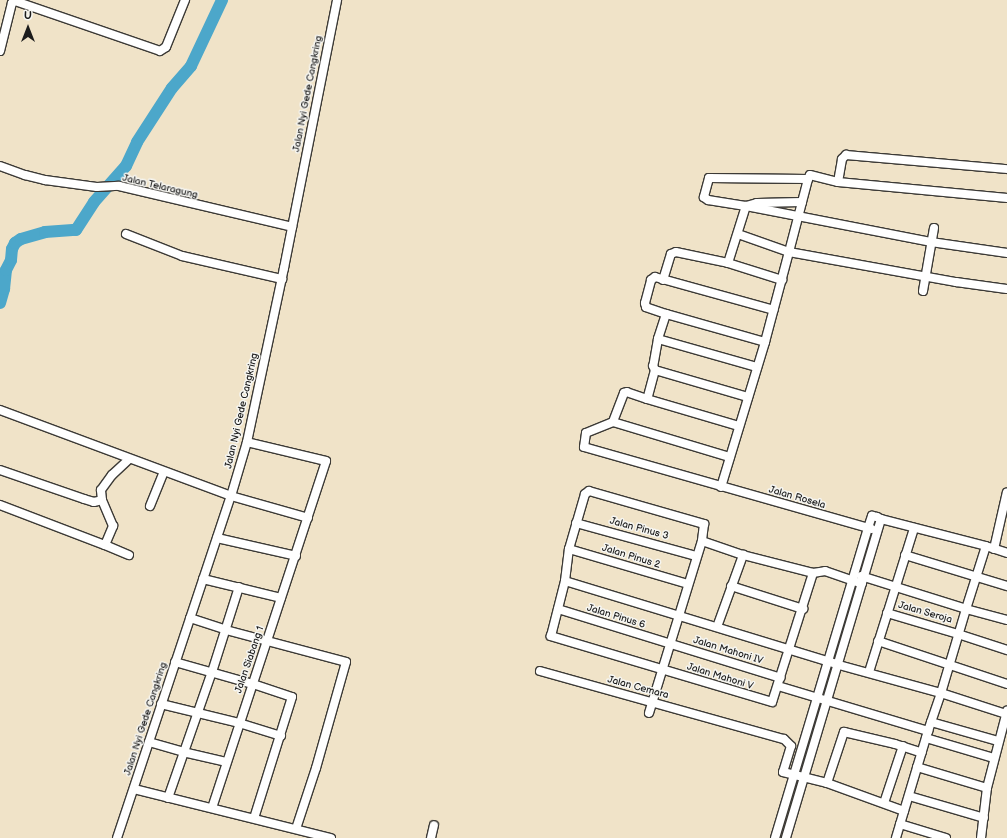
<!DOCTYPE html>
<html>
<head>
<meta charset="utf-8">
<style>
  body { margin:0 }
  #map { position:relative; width:1007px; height:838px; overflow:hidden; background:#f0e3c8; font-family:"Balsamiq Sans",sans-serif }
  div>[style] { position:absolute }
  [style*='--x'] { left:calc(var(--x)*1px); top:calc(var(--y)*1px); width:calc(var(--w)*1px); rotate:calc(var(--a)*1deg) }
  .river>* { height:12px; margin:-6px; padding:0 6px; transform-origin:6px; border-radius:6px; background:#4ca7ca }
  .roads { filter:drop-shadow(1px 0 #3c3a36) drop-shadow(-1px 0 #3c3a36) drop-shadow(0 1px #3c3a36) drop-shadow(0 -1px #3c3a36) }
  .minor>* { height:8px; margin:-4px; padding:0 4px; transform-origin:4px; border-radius:4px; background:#fff }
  span { translate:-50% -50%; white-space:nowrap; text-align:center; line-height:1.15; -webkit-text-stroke:3px #f6f6f2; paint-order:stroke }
  .street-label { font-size:10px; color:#1c1c1c }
  .north { position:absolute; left:8px; top:8px; width:40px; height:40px; -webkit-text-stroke:3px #f6f6f2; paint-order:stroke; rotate:0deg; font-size:11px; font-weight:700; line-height:16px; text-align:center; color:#1c1c1c }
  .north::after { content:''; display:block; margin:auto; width:14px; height:18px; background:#1c1c1c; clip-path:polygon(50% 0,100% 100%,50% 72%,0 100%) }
</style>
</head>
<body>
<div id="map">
  <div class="river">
    <i style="--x:0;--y:303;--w:15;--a:-74"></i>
    <i style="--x:4;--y:289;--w:19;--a:-84"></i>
    <i style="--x:6;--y:270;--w:11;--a:-63"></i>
    <i style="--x:11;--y:260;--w:11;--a:-85"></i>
    <i style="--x:12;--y:249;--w:7;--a:-63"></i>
    <i style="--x:15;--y:243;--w:7;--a:-34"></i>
    <i style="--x:21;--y:239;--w:25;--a:-16"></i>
    <i style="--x:45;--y:232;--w:31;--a:-4"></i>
    <i style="--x:76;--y:230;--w:33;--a:-57"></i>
    <i style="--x:94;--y:202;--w:48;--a:-48.4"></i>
    <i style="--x:126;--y:166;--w:26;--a:-65"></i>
    <i style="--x:137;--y:142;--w:64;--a:-57.1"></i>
    <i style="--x:172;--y:88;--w:29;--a:-49"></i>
    <i style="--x:191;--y:66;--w:73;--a:-64.8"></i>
  </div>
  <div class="roads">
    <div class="minor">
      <i style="--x:0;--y:51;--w:49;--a:-76"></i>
      <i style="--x:12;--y:3;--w:4;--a:-34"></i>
      <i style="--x:15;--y:1;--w:153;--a:19"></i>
      <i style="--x:160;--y:51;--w:7;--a:-34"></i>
      <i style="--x:166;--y:47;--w:51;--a:-68"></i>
      <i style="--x:0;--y:166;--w:27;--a:20"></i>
      <i style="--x:25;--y:175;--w:21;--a:14"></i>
      <i style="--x:45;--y:180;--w:52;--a:7.7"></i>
      <i style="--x:97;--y:187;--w:22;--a:-3"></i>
      <i style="--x:119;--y:186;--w:178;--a:13.3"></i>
      <i style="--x:808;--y:179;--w:4;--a:-63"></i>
      <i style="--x:810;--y:175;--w:29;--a:14"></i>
      <i style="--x:838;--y:182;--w:170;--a:5.4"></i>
      <i style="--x:838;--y:182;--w:23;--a:-80"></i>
      <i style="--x:842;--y:159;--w:6;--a:-45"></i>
      <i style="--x:846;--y:155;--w:162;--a:5"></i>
      <i style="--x:126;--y:234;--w:60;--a:21.4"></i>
      <i style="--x:182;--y:256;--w:103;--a:13"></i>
      <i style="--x:738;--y:234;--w:54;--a:19.4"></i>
      <i style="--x:789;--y:252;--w:75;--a:-75.4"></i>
      <i style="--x:808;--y:179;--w:99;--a:-179.4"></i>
      <i style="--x:709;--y:178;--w:20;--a:105"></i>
      <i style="--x:704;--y:197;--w:5;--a:37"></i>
      <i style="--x:708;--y:200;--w:38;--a:9"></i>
      <i style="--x:746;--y:206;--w:11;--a:-15"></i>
      <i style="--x:757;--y:203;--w:45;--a:-1.3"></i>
      <i style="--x:728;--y:263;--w:60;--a:-72.5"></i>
      <i style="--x:746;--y:206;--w:188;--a:11"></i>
      <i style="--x:931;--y:242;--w:77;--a:8.2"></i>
      <i style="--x:663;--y:280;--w:27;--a:-73"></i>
      <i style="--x:671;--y:254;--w:5;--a:-22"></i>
      <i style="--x:676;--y:252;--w:53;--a:11.9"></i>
      <i style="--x:728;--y:263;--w:57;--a:17.5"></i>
      <i style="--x:923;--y:291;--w:64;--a:-80.1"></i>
      <i style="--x:666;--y:314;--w:26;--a:108"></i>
      <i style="--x:658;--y:339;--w:27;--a:100"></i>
      <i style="--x:653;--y:366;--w:4;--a:63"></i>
      <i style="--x:655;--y:370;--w:30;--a:105"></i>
      <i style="--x:647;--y:399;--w:21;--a:-161"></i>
      <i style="--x:627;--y:392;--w:3;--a:162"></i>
      <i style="--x:624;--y:393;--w:31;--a:111"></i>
      <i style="--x:613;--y:422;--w:29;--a:158"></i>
      <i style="--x:586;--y:433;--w:14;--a:98"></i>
      <i style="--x:584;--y:447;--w:299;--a:15.9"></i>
      <i style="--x:658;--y:339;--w:103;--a:15.8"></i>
      <i style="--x:765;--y:342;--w:93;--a:-75.1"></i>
      <i style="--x:789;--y:252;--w:170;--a:10.2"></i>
      <i style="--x:956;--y:282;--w:51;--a:7.8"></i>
      <i style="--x:655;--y:370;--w:97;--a:16.2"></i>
      <i style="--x:647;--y:399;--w:96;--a:16.4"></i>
      <i style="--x:0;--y:410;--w:246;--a:20.4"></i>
      <i style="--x:231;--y:496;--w:80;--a:15.9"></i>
      <i style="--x:613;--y:422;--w:122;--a:16.7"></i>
      <i style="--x:0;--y:470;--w:89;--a:19"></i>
      <i style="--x:84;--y:499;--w:10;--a:17"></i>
      <i style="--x:94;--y:502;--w:8;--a:-14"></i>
      <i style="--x:721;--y:487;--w:152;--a:-73.1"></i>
      <i style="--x:765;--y:342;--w:103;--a:-164.2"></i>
      <i style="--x:666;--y:314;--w:21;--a:-161"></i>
      <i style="--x:646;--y:307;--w:4;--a:-104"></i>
      <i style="--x:645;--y:303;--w:24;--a:-75"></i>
      <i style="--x:651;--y:280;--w:5;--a:-37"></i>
      <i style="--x:655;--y:277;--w:123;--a:15.5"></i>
      <i style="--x:0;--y:505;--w:112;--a:20.9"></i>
      <i style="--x:105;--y:545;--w:21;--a:-67"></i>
      <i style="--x:113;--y:526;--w:28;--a:-113"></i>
      <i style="--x:102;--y:500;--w:10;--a:-96"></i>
      <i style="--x:101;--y:490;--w:19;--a:-54"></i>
      <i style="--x:112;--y:475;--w:23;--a:-43"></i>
      <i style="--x:150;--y:506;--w:37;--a:-68"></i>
      <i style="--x:576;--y:523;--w:124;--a:15.4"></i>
      <i style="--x:217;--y:538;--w:81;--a:12.8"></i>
      <i style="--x:105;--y:545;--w:26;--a:23"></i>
      <i style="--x:989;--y:547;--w:19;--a:18"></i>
      <i style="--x:569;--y:549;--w:124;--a:16.4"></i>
      <i style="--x:994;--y:549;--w:58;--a:-77.2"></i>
      <i style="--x:905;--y:555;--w:107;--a:16.9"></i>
      <i style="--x:813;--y:573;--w:135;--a:107.6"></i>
      <i style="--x:772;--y:702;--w:231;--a:-163.4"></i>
      <i style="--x:551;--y:636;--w:57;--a:-75.7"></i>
      <i style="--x:565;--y:581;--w:32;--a:-83"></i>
      <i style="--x:569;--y:549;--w:57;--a:-73.8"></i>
      <i style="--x:585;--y:494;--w:5;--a:-37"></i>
      <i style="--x:589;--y:491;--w:120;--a:16"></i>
      <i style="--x:704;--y:524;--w:17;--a:97"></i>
      <i style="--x:702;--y:541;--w:43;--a:18.9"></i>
      <i style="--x:743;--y:555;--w:72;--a:14.4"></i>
      <i style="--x:813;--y:573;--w:12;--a:-9"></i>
      <i style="--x:825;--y:571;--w:39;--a:19"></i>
      <i style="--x:861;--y:576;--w:110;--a:17.4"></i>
      <i style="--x:966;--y:609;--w:66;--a:-72.4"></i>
      <i style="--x:986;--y:546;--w:108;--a:-165.6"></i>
      <i style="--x:203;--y:579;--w:80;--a:13.7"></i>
      <i style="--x:565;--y:581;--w:287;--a:17"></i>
      <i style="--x:839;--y:665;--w:106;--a:15.4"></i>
      <i style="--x:941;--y:693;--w:40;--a:108.9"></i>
      <i style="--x:731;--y:586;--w:76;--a:17.7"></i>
      <i style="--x:558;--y:609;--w:233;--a:17.2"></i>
      <i style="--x:887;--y:613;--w:74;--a:16.5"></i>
      <i style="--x:958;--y:634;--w:52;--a:18.1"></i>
      <i style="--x:190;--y:618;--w:38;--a:18"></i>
      <i style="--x:226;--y:630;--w:124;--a:14.9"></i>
      <i style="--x:346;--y:662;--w:110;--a:105.8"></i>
      <i style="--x:316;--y:768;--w:64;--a:108.2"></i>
      <i style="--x:717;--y:627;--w:77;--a:-70.1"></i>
      <i style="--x:878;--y:641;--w:136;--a:18.4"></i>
      <i style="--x:175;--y:662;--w:81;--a:15.8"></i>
      <i style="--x:253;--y:684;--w:41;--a:18.4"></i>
      <i style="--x:292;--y:697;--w:127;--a:107.4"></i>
      <i style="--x:540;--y:671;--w:253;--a:15.6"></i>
      <i style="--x:784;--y:739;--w:10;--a:45"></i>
      <i style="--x:791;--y:746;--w:27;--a:107"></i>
      <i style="--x:783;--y:772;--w:45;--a:14"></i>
      <i style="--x:827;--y:783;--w:82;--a:20"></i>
      <i style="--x:869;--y:672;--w:151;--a:-72.6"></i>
      <i style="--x:778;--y:686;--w:157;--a:16.7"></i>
      <i style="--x:928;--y:731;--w:112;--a:106.7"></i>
      <i style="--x:161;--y:704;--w:80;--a:13.7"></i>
      <i style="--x:239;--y:723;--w:44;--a:17.2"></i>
      <i style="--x:649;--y:713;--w:180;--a:-72.9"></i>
      <i style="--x:1006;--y:714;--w:68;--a:-162.1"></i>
      <i style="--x:941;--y:693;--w:88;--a:-73.4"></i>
      <i style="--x:966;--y:609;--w:42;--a:15"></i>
      <i style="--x:931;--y:722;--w:70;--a:15.8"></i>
      <i style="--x:926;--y:738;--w:71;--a:16.4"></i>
      <i style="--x:149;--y:742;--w:35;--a:16"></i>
      <i style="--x:183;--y:752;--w:44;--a:13.1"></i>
      <i style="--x:917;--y:767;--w:73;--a:16.7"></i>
      <i style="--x:827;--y:783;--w:54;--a:-71.6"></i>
      <i style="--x:844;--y:732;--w:52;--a:13.2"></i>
      <i style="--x:895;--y:744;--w:28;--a:18"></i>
      <i style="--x:134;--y:789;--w:203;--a:14"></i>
      <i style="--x:909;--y:796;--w:78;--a:16.3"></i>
      <i style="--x:168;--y:798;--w:133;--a:-70.8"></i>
      <i style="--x:212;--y:672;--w:89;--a:-72.4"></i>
      <i style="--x:884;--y:803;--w:60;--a:-71.6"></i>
      <i style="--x:212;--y:808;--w:365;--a:-71.8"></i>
      <i style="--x:326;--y:461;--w:81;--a:-166.5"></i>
      <i style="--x:900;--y:824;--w:48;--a:16.9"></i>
      <i style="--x:117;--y:838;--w:360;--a:-71.6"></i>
      <i style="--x:231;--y:496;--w:56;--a:-73.5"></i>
      <i style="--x:247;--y:442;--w:178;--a:-78"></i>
      <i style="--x:284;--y:268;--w:273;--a:-78.8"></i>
      <i style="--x:431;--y:838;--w:13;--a:-77"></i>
      <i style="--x:775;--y:838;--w:324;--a:-73.3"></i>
      <i style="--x:868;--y:528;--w:13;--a:-72"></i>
      <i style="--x:872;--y:516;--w:5;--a:11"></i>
      <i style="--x:877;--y:517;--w:4;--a:27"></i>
      <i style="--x:881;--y:519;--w:333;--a:106.6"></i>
      <i style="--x:981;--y:838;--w:50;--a:-83.2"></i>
      <i style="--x:987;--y:788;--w:80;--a:-75.4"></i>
    </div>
  </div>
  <div class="street-label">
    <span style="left:308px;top:94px;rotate:-79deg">Jalan Nyi Gede Cangkring</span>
    <span style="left:160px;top:187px;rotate:13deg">Jalan Telaragung</span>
    <span style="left:242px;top:411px;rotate:-77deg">Jalan Nyi Gede Cangkring</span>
    <span style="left:797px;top:498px;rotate:16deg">Jalan Rosela</span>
    <span style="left:639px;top:529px;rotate:15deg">Jalan Pinus 3</span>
    <span style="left:631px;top:557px;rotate:17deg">Jalan Pinus 2</span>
    <span style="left:925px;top:613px;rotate:16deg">Jalan Seroja</span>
    <span style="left:616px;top:617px;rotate:17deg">Jalan Pinus 6</span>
    <span style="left:728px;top:651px;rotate:17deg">Jalan Mahoni IV</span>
    <span style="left:250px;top:660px;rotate:-71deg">Jalan Siabang 1</span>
    <span style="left:720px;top:677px;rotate:17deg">Jalan Mahoni V</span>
    <span style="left:638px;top:688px;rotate:15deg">Jalan Cemara</span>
    <span style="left:146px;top:719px;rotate:-72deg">Jalan Nyi Gede Cangkring</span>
  </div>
  <div class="north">U</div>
</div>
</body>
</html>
